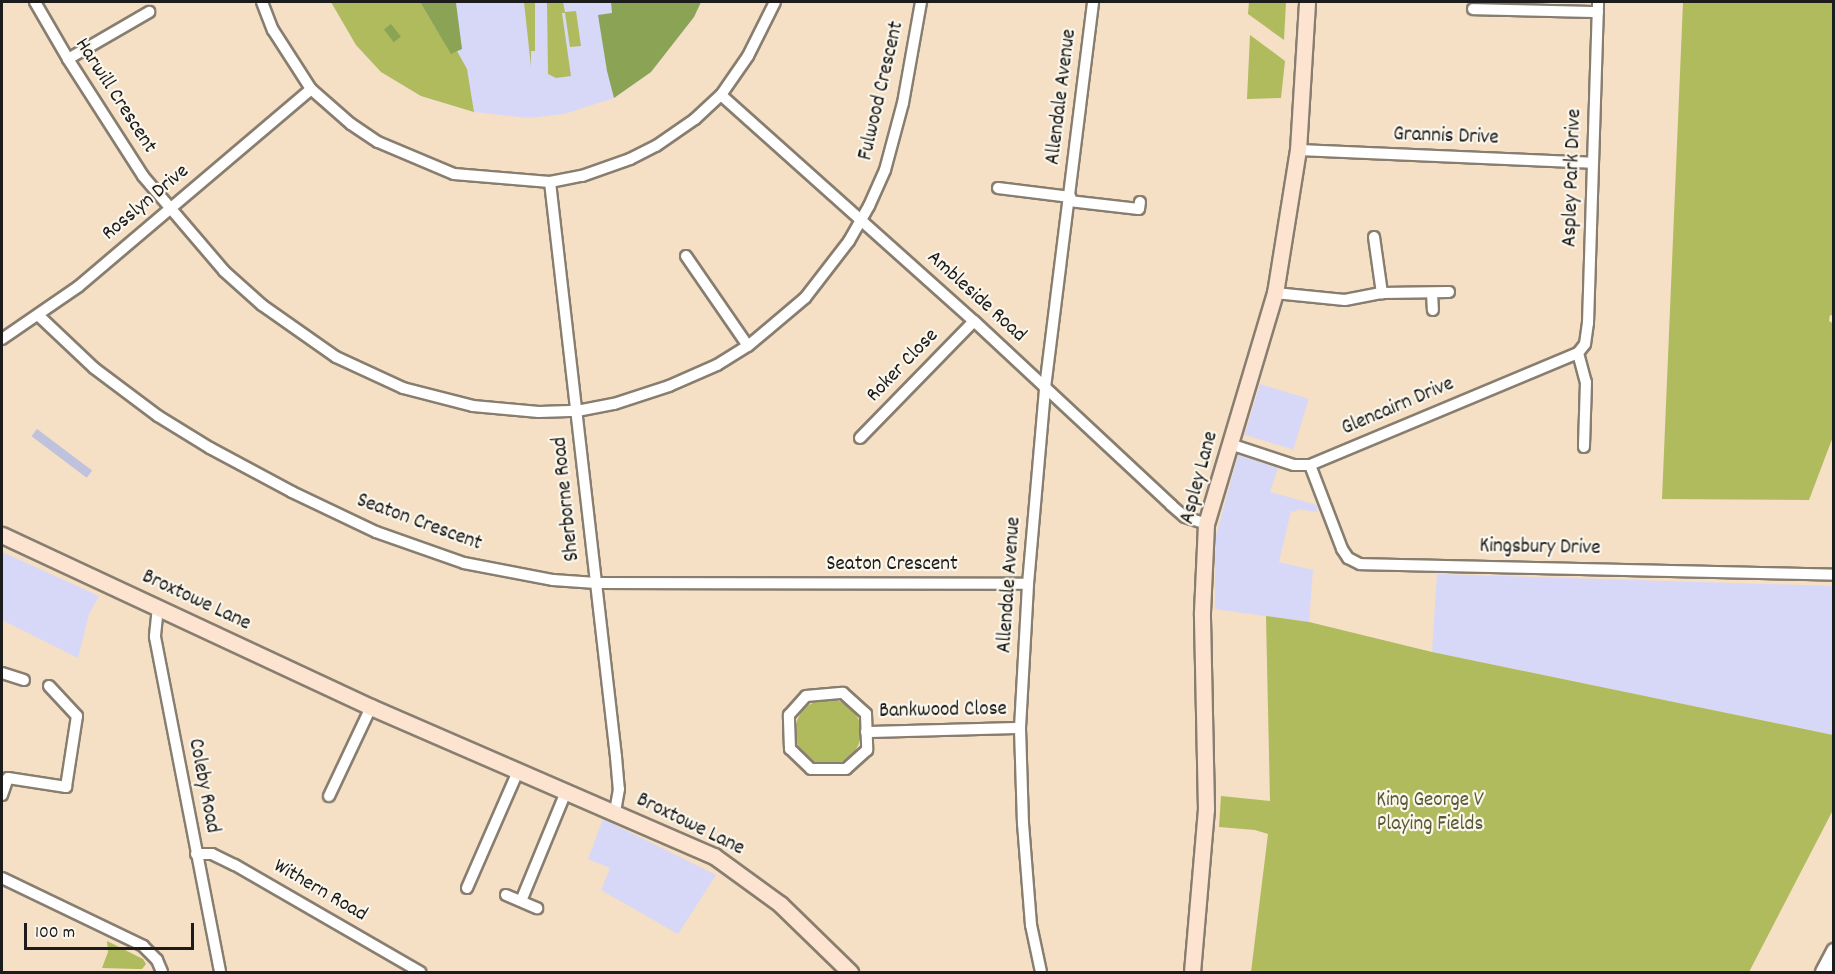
<!DOCTYPE html>
<html>
<head>
<meta charset="utf-8">
<style>
  body { margin:0 }
  #map { position:relative; width:1835px; height:974px; overflow:hidden; background:#f5dfc5; font-family:Dekko,sans-serif }
  div>[style] { position:absolute }
  [style*='--x'] { left:calc(var(--x)*1px); top:calc(var(--y)*1px); width:calc(var(--w)*1px); rotate:calc(var(--a)*1deg) }
  .built>* { inset:0; background:#d7d7f8; transform-origin:0 0 }
  .industrial>* { inset:0; background:#bfc2dd; transform-origin:0 0 }
  .green>* { inset:0; background:#afbb5d }
  .round { border-radius:50% }
  .forest>* { inset:0; background:#8ba354; transform-origin:0 0 }
  .roads { filter:drop-shadow(2px 0 #887e70) drop-shadow(-2px 0 #887e70) drop-shadow(0 2px #887e70) drop-shadow(0 -2px #887e70) }
  .minor>* { height:10px; margin:-5px; padding:0 5px; transform-origin:5px; border-radius:5px; background:#fff }
  .tertiary>* { height:14px; margin:-7px; padding:0 7px; transform-origin:7px; border-radius:7px; background:#fff }
  .secondary>* { height:15px; margin:-7.5px; padding:0 7.5px; transform-origin:7.5px; border-radius:7.5px; background:#fde4d1 }
  span { translate:-50% -50%; white-space:nowrap; text-align:center; line-height:1.15; -webkit-text-stroke:4.5px #fbf7ec; paint-order:stroke }
  .street-label { font-size:21px; color:#1c1c1c }
  .park-label { font-size:21px; color:#575c36 }
  .frame { position:absolute; inset:0; border:3px solid #1c1c1c; pointer-events:none }
  .scale { position:absolute; left:24px; top:923px; width:170px; height:27px; box-sizing:border-box; border:3px solid #1c1c1c; border-top:0; padding-left:8px; font-size:18px; line-height:21px; white-space:nowrap; color:#1c1c1c; -webkit-text-stroke:4px #fbf7ec; paint-order:stroke }
</style>
</head>
<body>
<div id="map">
  <div class="built">
    <i style="clip-path:polygon(331px 2px,701px 2px,694px 17px,651px 72px,614px 98px,564px 114px,528px 118px,474px 112px,421px 96px,381px 72px,356px 45px)"></i>
    <i style="left:1260px;top:384px;width:51px;height:53px;rotate:17deg"></i>
    <i style="clip-path:polygon(1238px 455px,1278px 468px,1270px 492px,1317px 505px,1317px 512px,1297px 509px,1296px 512px,1291px 511px,1279px 562px,1313px 570px,1309px 622px,1215px 609px,1215px 539px)"></i>
    <i style="clip-path:polygon(2px 552px,99px 596px,89px 614px,78px 658px,2px 620px)"></i>
    <i style="clip-path:polygon(1437px 574px,1833px 586px,1833px 735px,1432px 652px)"></i>
    <i style="clip-path:polygon(603px 819px,716px 875px,678px 934px,601px 890px,610px 868px,588px 859px)"></i>
  </div>
  <div class="industrial">
    <i style="left:37px;top:429px;width:69px;height:9px;rotate:37deg"></i>
  </div>
  <div class="green">
    <i style="clip-path:polygon(331px 2px,420px 2px,451px 53px,457px 51px,467px 69px,474px 112px,421px 96px,381px 72px,356px 45px)"></i>
    <i style="clip-path:polygon(524px 2px,535px 2px,535px 51px,531px 51px,531px 67px)"></i>
    <i style="clip-path:polygon(547px 2px,563px 2px,565px 12px,576px 11px,581px 46px,570px 47px,565px 13px,562px 13px,571px 76px,556px 78px,548px 74px)"></i>
    <i style="clip-path:polygon(1249px 2px,1286px 2px,1284px 40px,1248px 14px)"></i>
    <i style="clip-path:polygon(1683px 2px,1833px 2px,1834px 316px,1830px 315px,1829px 321px,1834px 324px,1834px 434px,1809px 500px,1662px 499px)"></i>
    <i style="clip-path:polygon(1250px 35px,1285px 61px,1281px 98px,1247px 99px)"></i>
    <i style="clip-path:polygon(1266px 616px,1309px 622px,1432px 652px,1833px 735px,1833px 810px,1749px 972px,1251px 972px,1268px 834px,1255px 830px,1219px 827px,1221px 796px,1270px 801px)"></i>
    <i class="round" style="left:795px;top:699px;width:66px;height:66px"></i>
    <i style="clip-path:polygon(107px 941px,143px 959px,146px 964px,142px 969px,137px 969px,102px 968px,108px 952px)"></i>
  </div>
  <div class="forest">
    <i style="clip-path:polygon(420px 2px,456px 3px,462px 49px,451px 54px)"></i>
    <i style="clip-path:polygon(611px 2px,701px 2px,694px 17px,651px 72px,614px 98px,607px 71px,598px 15px,612px 13px)"></i>
    <i style="left:391px;top:24px;width:16px;height:9px;rotate:52deg"></i>
  </div>
  <div class="roads">
    <div class="minor">
      <i style="--x:35;--y:2;--w:66;--a:59.9"></i>
      <i style="--x:68;--y:59;--w:139;--a:57.3"></i>
      <i style="--x:143;--y:176;--w:125;--a:49.5"></i>
      <i style="--x:224;--y:271;--w:51;--a:41.8"></i>
      <i style="--x:262;--y:305;--w:90;--a:35.1"></i>
      <i style="--x:336;--y:357;--w:74;--a:24.8"></i>
      <i style="--x:403;--y:388;--w:72;--a:14.4"></i>
      <i style="--x:473;--y:406;--w:66;--a:5.2"></i>
      <i style="--x:539;--y:412;--w:38;--a:-2"></i>
      <i style="--x:577;--y:411;--w:38;--a:-11"></i>
      <i style="--x:614;--y:404;--w:58;--a:-18.1"></i>
      <i style="--x:669;--y:386;--w:52;--a:-23.6"></i>
      <i style="--x:717;--y:365;--w:36;--a:-32"></i>
      <i style="--x:748;--y:346;--w:75;--a:-40.1"></i>
      <i style="--x:805;--y:298;--w:72;--a:-52.3"></i>
      <i style="--x:849;--y:241;--w:40;--a:-60.3"></i>
      <i style="--x:869;--y:206;--w:39;--a:-66"></i>
      <i style="--x:885;--y:170;--w:69;--a:-75"></i>
      <i style="--x:903;--y:103;--w:103;--a:-79.9"></i>
      <i style="--x:262;--y:2;--w:30;--a:69"></i>
      <i style="--x:273;--y:30;--w:70;--a:57.2"></i>
      <i style="--x:311;--y:89;--w:53;--a:41.2"></i>
      <i style="--x:351;--y:124;--w:32;--a:34"></i>
      <i style="--x:378;--y:142;--w:82;--a:22.8"></i>
      <i style="--x:454;--y:174;--w:96;--a:4.8"></i>
      <i style="--x:550;--y:182;--w:33;--a:-11"></i>
      <i style="--x:582;--y:176;--w:51;--a:-19.5"></i>
      <i style="--x:630;--y:159;--w:29;--a:-27"></i>
      <i style="--x:656;--y:146;--w:47;--a:-34.7"></i>
      <i style="--x:695;--y:119;--w:35;--a:-43"></i>
      <i style="--x:721;--y:95;--w:47;--a:-55.3"></i>
      <i style="--x:748;--y:56;--w:60;--a:-63.4"></i>
      <i style="--x:1473;--y:9;--w:125;--a:1.4"></i>
      <i style="--x:68;--y:59;--w:94;--a:-30.1"></i>
      <i style="--x:721;--y:95;--w:339;--a:41.8"></i>
      <i style="--x:974;--y:321;--w:270;--a:43"></i>
      <i style="--x:1171;--y:505;--w:18;--a:41"></i>
      <i style="--x:1185;--y:517;--w:22;--a:18"></i>
      <i style="--x:1298;--y:150;--w:295;--a:2.5"></i>
      <i style="--x:550;--y:182;--w:579;--a:83.45"></i>
      <i style="--x:616;--y:757;--w:32;--a:85"></i>
      <i style="--x:619;--y:789;--w:23;--a:100"></i>
      <i style="--x:998;--y:188;--w:73;--a:7.1"></i>
      <i style="--x:1069;--y:201;--w:70;--a:6.5"></i>
      <i style="--x:1139;--y:209;--w:7;--a:-82"></i>
      <i style="--x:1374;--y:237;--w:57;--a:81.9"></i>
      <i style="--x:686;--y:256;--w:109;--a:55.4"></i>
      <i style="--x:1275;--y:293;--w:70;--a:5.7"></i>
      <i style="--x:1345;--y:300;--w:38;--a:-11"></i>
      <i style="--x:1382;--y:293;--w:67;--a:-0.9"></i>
      <i style="--x:1432;--y:293;--w:17;--a:87"></i>
      <i style="--x:38;--y:315;--w:77;--a:43.4"></i>
      <i style="--x:94;--y:368;--w:80;--a:36.9"></i>
      <i style="--x:158;--y:416;--w:61;--a:31.6"></i>
      <i style="--x:210;--y:448;--w:93;--a:28.2"></i>
      <i style="--x:292;--y:492;--w:93;--a:25.5"></i>
      <i style="--x:376;--y:532;--w:93;--a:19.4"></i>
      <i style="--x:464;--y:563;--w:91;--a:10.8"></i>
      <i style="--x:553;--y:580;--w:43;--a:4"></i>
      <i style="--x:596;--y:583;--w:432;--a:0.1"></i>
      <i style="--x:2;--y:339;--w:93;--a:-34.5"></i>
      <i style="--x:79;--y:286;--w:304;--a:-40.3"></i>
      <i style="--x:1578;--y:353;--w:11;--a:-52"></i>
      <i style="--x:1585;--y:344;--w:21;--a:-82"></i>
      <i style="--x:1588;--y:323;--w:321;--a:-88.2"></i>
      <i style="--x:1578;--y:353;--w:30;--a:75"></i>
      <i style="--x:1586;--y:382;--w:65;--a:91.8"></i>
      <i style="--x:860;--y:438;--w:163;--a:-45.7"></i>
      <i style="--x:1230;--y:444;--w:67;--a:18.2"></i>
      <i style="--x:1294;--y:465;--w:16;--a:0"></i>
      <i style="--x:1310;--y:465;--w:290;--a:-22.7"></i>
      <i style="--x:1310;--y:465;--w:90;--a:69.1"></i>
      <i style="--x:1342;--y:549;--w:11;--a:56"></i>
      <i style="--x:1348;--y:558;--w:13;--a:27"></i>
      <i style="--x:1360;--y:564;--w:474;--a:1.3"></i>
      <i style="--x:158;--y:607;--w:30;--a:96"></i>
      <i style="--x:155;--y:637;--w:341;--a:79"></i>
      <i style="--x:2;--y:673;--w:23;--a:18"></i>
      <i style="--x:843;--y:693;--w:31;--a:42"></i>
      <i style="--x:866;--y:714;--w:36;--a:88"></i>
      <i style="--x:867;--y:750;--w:28;--a:138"></i>
      <i style="--x:846;--y:769;--w:35;--a:180"></i>
      <i style="--x:811;--y:769;--w:29;--a:-136"></i>
      <i style="--x:790;--y:749;--w:34;--a:-92"></i>
      <i style="--x:789;--y:715;--w:25;--a:-48"></i>
      <i style="--x:806;--y:696;--w:37;--a:-5"></i>
      <i style="--x:866;--y:732;--w:154;--a:-1.5"></i>
      <i style="--x:2;--y:795;--w:18;--a:-71"></i>
      <i style="--x:8;--y:778;--w:59;--a:8.8"></i>
      <i style="--x:66;--y:787;--w:72;--a:-81.2"></i>
      <i style="--x:77;--y:716;--w:41;--a:-133"></i>
      <i style="--x:329;--y:796;--w:98;--a:-64.7"></i>
      <i style="--x:196;--y:854;--w:16;--a:0"></i>
      <i style="--x:212;--y:854;--w:25;--a:26"></i>
      <i style="--x:235;--y:865;--w:214;--a:30"></i>
      <i style="--x:2;--y:878;--w:157;--a:25.7"></i>
      <i style="--x:143;--y:946;--w:20;--a:45"></i>
      <i style="--x:157;--y:960;--w:13;--a:67"></i>
      <i style="--x:467;--y:888;--w:128;--a:-66.4"></i>
      <i style="--x:506;--y:895;--w:34;--a:23"></i>
      <i style="--x:521;--y:901;--w:118;--a:-67.6"></i>
      <i style="--x:1041;--y:972;--w:48;--a:-102"></i>
      <i style="--x:1031;--y:925;--w:101;--a:-94.5"></i>
      <i style="--x:1023;--y:824;--w:96;--a:-91.8"></i>
      <i style="--x:1020;--y:728;--w:144;--a:-86.8"></i>
      <i style="--x:1028;--y:584;--w:197;--a:-85"></i>
      <i style="--x:1045;--y:388;--w:389;--a:-82.9"></i>
    </div>
    <div class="tertiary">
      <i style="--x:1823;--y:972;--w:24;--a:-62"></i>
    </div>
    <div class="secondary">
      <i style="--x:2;--y:535;--w:407;--a:25"></i>
      <i style="--x:371;--y:707;--w:374;--a:23.5"></i>
      <i style="--x:714;--y:856;--w:82;--a:36"></i>
      <i style="--x:780;--y:904;--w:98;--a:44.2"></i>
      <i style="--x:1192;--y:972;--w:164;--a:-85.1"></i>
      <i style="--x:1206;--y:809;--w:197;--a:-91.2"></i>
      <i style="--x:1202;--y:612;--w:88;--a:-87.4"></i>
      <i style="--x:1206;--y:524;--w:241;--a:-73.4"></i>
      <i style="--x:1275;--y:293;--w:145;--a:-80.9"></i>
      <i style="--x:1298;--y:150;--w:148;--a:-86.5"></i>
    </div>
  </div>
  <div class="street-label">
    <span style="left:882px;top:91px;rotate:-77deg">Fulwood Crescent</span>
    <span style="left:115px;top:96px;rotate:57deg">Harwill Crescent</span>
    <span style="left:1062px;top:97px;rotate:-83deg">Allendale Avenue</span>
    <span style="left:1446px;top:137px;rotate:2deg">Grannis Drive</span>
    <span style="left:1573px;top:178px;rotate:-88deg">Aspley Park Drive</span>
    <span style="left:146px;top:203px;rotate:-40deg">Rosslyn Drive</span>
    <span style="left:976px;top:297px;rotate:42deg">Ambleside Road</span>
    <span style="left:903px;top:366px;rotate:-46deg">Roker Close</span>
    <span style="left:1398px;top:407px;rotate:-23deg">Glencairn Drive</span>
    <span style="left:1200px;top:478px;rotate:-75deg">Aspley Lane</span>
    <span style="left:567px;top:499px;rotate:-96deg">Sherborne Road</span>
    <span style="left:419px;top:523px;rotate:20deg">Seaton Crescent</span>
    <span style="left:1540px;top:548px;rotate:1deg">Kingsbury Drive</span>
    <span style="left:892px;top:565px">Seaton Crescent</span>
    <span style="left:1010px;top:585px;rotate:-86deg">Allendale Avenue</span>
    <span style="left:196px;top:601px;rotate:25deg">Broxtowe Lane</span>
    <span style="left:943px;top:711px;rotate:-1deg">Bankwood Close</span>
    <span style="left:203px;top:786px;rotate:79deg">Coleby Road</span>
    <span style="left:690px;top:825px;rotate:26deg">Broxtowe Lane</span>
    <span style="left:320px;top:891px;rotate:30deg">Withern Road</span>
  </div>
  <div class="park-label">
    <span style="left:1430px;top:813px">King George V<br>Playing Fields</span>
  </div>
  <div class="frame"></div>
  <div class="scale">100 m</div>
</div>
</body>
</html>
